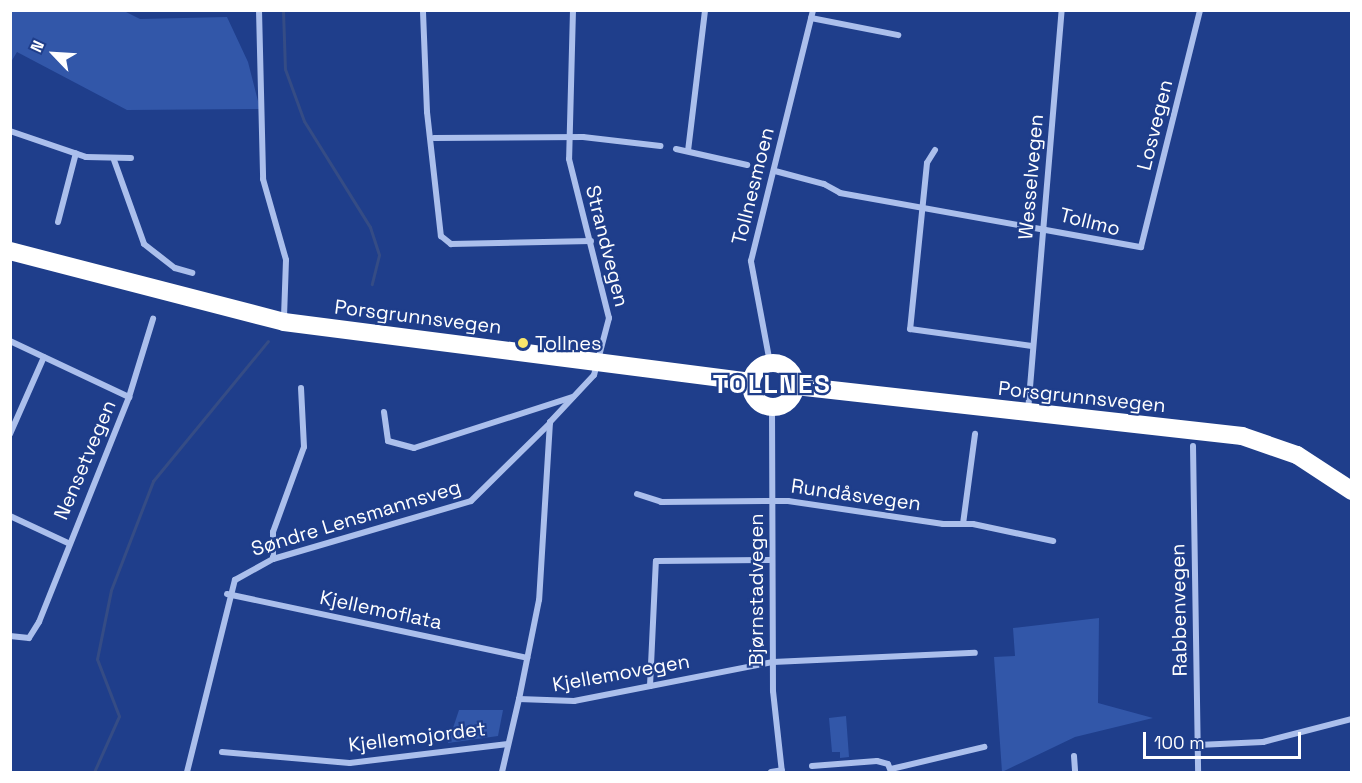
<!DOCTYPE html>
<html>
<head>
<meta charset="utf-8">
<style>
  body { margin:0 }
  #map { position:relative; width:1362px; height:783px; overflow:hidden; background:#1f3e8b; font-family:"Space Grotesk",sans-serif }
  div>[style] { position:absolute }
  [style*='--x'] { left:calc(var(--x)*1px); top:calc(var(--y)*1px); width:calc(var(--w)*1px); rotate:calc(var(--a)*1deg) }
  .green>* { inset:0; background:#3257a9 }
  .stream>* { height:3px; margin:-1.5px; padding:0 1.5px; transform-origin:1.5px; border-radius:1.5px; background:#354c85 }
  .street>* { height:6px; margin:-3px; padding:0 3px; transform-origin:3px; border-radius:3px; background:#abbfec }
  .highway>* { height:18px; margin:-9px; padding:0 9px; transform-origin:9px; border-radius:9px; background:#fff }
  .highway>.ring { margin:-9px; padding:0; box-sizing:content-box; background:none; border:18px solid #fff; border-radius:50% }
  .dots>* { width:16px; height:16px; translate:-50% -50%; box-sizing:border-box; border:3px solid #1f3e8b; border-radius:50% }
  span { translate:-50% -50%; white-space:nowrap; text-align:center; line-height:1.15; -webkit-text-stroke:4.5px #1f3e8b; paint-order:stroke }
  .street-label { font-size:20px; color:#fff }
  .poi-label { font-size:20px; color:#fff }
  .left { translate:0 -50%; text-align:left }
  .district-label { font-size:26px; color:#fff; font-weight:700; letter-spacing:1.5px }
  .frame { position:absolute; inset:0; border:12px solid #fff; pointer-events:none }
  .north { position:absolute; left:24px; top:24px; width:60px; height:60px; -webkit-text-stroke:4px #1f3e8b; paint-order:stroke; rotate:295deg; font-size:16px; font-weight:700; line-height:24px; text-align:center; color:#fff }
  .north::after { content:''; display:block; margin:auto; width:21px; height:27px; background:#fff; clip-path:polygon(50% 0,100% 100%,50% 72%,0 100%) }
  .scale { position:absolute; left:1143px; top:732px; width:158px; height:27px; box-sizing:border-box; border:3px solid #fff; border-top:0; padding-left:8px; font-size:18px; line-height:21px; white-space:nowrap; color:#fff; -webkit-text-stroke:4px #1f3e8b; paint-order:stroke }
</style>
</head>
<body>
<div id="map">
  <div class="green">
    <i style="clip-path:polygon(11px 11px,124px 11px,140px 19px,227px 17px,248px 62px,260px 109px,127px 110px,17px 52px,11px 62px)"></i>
    <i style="clip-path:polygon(1099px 618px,1098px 703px,1153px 718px,1075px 737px,1002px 772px,994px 657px,1015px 656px,1013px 628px)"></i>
    <i style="clip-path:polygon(459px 710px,503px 710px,498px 736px,448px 743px)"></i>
    <i style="clip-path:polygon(846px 716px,849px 757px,840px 758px,840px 752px,832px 752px,829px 718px)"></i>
  </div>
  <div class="stream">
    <i style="--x:283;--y:10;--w:59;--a:88.1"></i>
    <i style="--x:285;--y:69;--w:55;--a:69.9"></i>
    <i style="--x:304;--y:121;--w:125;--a:58.1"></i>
    <i style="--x:370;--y:227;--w:29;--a:72"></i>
    <i style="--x:379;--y:255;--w:30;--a:104"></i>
    <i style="--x:94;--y:772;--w:61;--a:-65.9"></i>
    <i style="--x:119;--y:716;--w:61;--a:-111.1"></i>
    <i style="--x:97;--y:659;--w:70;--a:-78.5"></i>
    <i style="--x:111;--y:590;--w:117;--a:-68.9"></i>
    <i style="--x:153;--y:481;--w:181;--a:-50.6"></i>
  </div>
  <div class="street">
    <i style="--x:259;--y:10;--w:169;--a:88.6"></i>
    <i style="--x:263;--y:179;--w:84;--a:74.1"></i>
    <i style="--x:286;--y:260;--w:58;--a:92"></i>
    <i style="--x:573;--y:10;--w:149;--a:91.5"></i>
    <i style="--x:569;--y:159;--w:164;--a:75.9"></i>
    <i style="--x:609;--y:318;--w:59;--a:104.7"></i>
    <i style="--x:594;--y:375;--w:64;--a:133.1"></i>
    <i style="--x:550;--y:422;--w:178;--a:93.5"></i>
    <i style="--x:539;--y:600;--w:101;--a:101.4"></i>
    <i style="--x:519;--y:699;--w:55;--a:2.1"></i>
    <i style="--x:574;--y:701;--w:203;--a:-11.1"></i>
    <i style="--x:773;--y:662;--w:202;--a:-2.6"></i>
    <i style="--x:423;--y:12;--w:100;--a:87.7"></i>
    <i style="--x:427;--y:112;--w:125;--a:83.6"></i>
    <i style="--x:441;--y:236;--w:13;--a:39"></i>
    <i style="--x:451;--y:244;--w:140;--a:-1.2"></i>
    <i style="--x:811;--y:18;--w:89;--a:11.1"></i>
    <i style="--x:10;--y:131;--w:80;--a:18.9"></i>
    <i style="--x:86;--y:157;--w:45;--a:1.3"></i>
    <i style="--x:434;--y:138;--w:149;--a:-0.4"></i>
    <i style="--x:583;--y:137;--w:78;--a:6.7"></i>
    <i style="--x:676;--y:149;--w:73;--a:12.7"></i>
    <i style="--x:935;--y:150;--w:15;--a:122"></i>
    <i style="--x:927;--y:163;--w:167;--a:95.8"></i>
    <i style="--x:910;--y:329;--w:123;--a:7.9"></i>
    <i style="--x:688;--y:151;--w:142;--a:-83.1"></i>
    <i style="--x:114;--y:160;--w:89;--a:70.3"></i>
    <i style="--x:144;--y:244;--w:39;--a:38"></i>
    <i style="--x:175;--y:268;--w:18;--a:16"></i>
    <i style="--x:775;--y:171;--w:51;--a:14.9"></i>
    <i style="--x:824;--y:184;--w:18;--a:29"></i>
    <i style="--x:840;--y:193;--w:306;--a:10.2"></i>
    <i style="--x:1141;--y:247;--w:244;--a:-76"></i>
    <i style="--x:58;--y:222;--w:71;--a:-75.4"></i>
    <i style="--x:10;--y:341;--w:132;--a:25.2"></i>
    <i style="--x:770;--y:363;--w:104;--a:-100.6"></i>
    <i style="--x:751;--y:261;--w:259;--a:-76.1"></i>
    <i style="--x:772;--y:407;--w:284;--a:89.8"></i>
    <i style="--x:773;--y:691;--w:81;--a:83.7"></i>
    <i style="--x:1028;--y:411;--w:402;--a:-85.2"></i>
    <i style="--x:384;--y:412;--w:29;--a:82"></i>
    <i style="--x:388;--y:441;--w:27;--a:15"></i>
    <i style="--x:414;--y:448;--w:167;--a:-17.8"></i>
    <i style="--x:10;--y:434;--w:84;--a:-66.2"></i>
    <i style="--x:1193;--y:446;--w:326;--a:89.1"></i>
    <i style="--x:637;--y:494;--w:25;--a:18"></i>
    <i style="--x:661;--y:502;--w:127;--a:-0.5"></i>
    <i style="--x:788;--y:501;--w:157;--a:8.4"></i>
    <i style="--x:943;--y:524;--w:30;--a:0"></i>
    <i style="--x:973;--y:524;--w:82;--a:12"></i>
    <i style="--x:10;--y:516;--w:64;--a:25"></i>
    <i style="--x:963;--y:524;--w:91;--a:-82.4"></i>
    <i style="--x:273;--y:559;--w:27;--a:-90"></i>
    <i style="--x:273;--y:532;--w:90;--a:-70"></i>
    <i style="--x:304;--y:447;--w:59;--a:-92.9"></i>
    <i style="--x:227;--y:594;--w:307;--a:12"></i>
    <i style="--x:10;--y:636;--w:19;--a:6"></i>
    <i style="--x:29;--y:638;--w:19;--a:-58"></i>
    <i style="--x:39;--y:622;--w:242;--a:-68.2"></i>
    <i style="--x:129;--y:397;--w:82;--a:-72.9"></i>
    <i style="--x:650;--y:686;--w:125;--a:-87.3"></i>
    <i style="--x:656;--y:561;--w:116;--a:-0.5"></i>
    <i style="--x:1198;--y:745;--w:65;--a:-2.6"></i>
    <i style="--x:1263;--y:742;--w:92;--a:-14.5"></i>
    <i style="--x:222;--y:752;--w:128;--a:4.9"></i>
    <i style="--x:350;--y:763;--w:159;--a:-6.9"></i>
    <i style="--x:1074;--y:756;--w:16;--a:86"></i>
    <i style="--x:812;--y:766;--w:65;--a:-4.4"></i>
    <i style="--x:877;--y:761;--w:11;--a:15"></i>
    <i style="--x:888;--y:764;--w:9;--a:69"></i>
    <i style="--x:891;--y:769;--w:96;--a:-13.3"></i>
    <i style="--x:187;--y:772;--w:198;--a:-76"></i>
    <i style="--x:235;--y:580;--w:43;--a:-28.9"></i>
    <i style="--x:273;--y:559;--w:206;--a:-16.3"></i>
    <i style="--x:471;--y:501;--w:111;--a:-44.6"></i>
    <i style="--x:502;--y:772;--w:75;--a:-76.9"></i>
    <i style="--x:771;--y:772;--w:11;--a:-10"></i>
  </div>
  <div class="highway">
    <i style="--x:10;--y:251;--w:283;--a:14.5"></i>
    <i style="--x:284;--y:322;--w:471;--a:7.3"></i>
    <i class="ring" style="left:751px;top:363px;width:26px;height:26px"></i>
    <i style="--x:796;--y:386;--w:449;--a:6.4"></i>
    <i style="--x:1242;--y:436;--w:58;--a:19.1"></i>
    <i style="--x:1297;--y:455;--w:66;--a:33.2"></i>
  </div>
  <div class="dots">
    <i style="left:523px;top:343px;background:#fae66b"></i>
  </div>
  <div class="street-label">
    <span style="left:1155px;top:125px;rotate:-76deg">Losvegen</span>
    <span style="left:1031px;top:177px;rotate:-85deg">Wesselvegen</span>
    <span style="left:753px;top:186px;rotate:-76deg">Tollnesmoen</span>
    <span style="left:1090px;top:222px;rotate:14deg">Tollmo</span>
    <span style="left:607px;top:246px;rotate:76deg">Strandvegen</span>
    <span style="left:418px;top:317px;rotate:7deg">Porsgrunnsvegen</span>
    <span style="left:1082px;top:397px;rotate:6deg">Porsgrunnsvegen</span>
    <span style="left:85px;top:460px;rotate:-67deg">Nensetvegen</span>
    <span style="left:856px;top:495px;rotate:8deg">Rundåsvegen</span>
    <span style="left:356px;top:518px;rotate:-17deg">Søndre Lensmannsveg</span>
    <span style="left:756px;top:590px;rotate:-90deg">Bjørnstadvegen</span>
    <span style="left:381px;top:610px;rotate:12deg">Kjellemoflata</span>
    <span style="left:1179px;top:610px;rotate:-91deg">Rabbenvegen</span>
    <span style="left:621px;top:673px;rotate:-10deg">Kjellemovegen</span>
    <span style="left:417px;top:737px;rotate:-7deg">Kjellemojordet</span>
  </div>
  <div class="poi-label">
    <span class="left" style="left:535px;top:343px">Tollnes</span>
  </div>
  <div class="district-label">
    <span style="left:772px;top:385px">TOLLNES</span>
  </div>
  <div class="frame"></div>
  <div class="north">N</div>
  <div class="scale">100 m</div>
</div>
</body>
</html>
